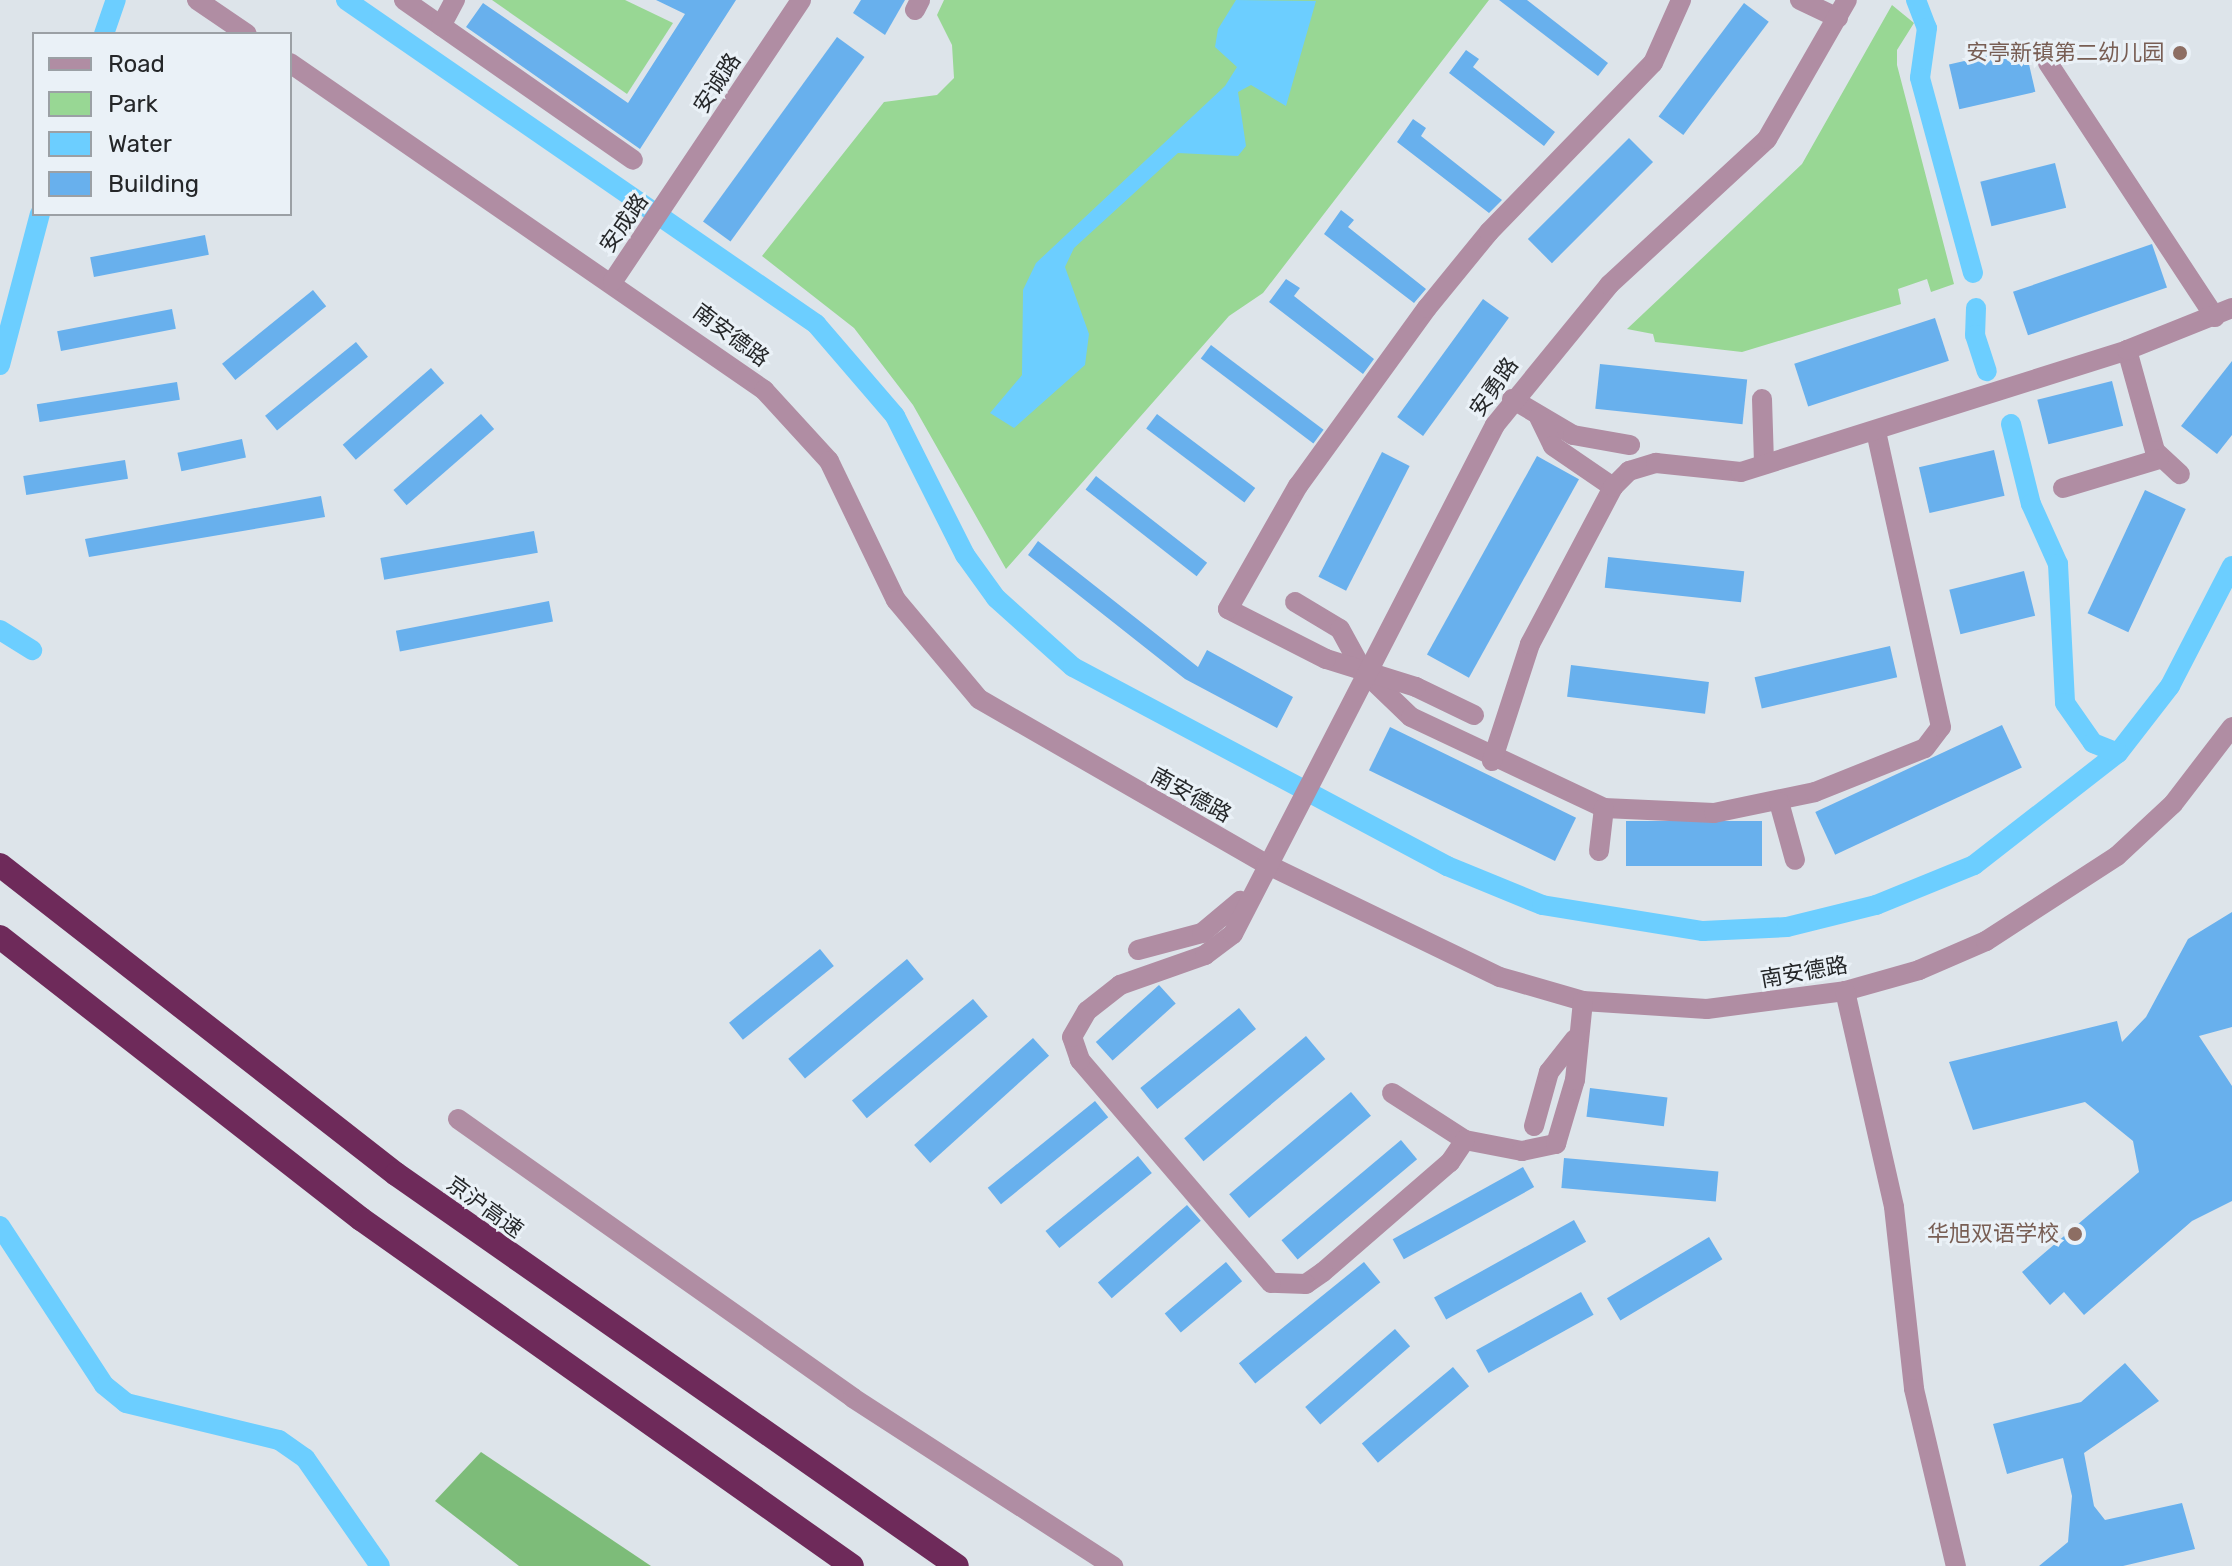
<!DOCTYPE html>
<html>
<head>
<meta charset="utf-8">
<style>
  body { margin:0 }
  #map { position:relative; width:2232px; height:1566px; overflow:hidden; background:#dde4ea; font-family:Rubik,"Noto Sans SC",sans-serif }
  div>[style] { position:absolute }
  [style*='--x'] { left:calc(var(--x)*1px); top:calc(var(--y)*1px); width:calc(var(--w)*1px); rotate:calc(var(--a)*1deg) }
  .green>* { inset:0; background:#98d794 }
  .forest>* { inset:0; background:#7dbc79 }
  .water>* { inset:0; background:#6cceff }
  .canal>* { height:20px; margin:-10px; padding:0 10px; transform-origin:10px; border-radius:10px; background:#6cceff }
  .building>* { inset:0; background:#68b0ed; transform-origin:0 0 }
  .minor>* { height:20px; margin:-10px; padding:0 10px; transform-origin:10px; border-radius:10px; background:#b08da3 }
  .highway>* { height:24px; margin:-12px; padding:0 12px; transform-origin:12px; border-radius:12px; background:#6e2a5a }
  .dots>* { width:22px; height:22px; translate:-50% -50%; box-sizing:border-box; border:4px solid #eaf1f7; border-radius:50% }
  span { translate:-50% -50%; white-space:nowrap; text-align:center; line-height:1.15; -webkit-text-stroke:6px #eaf1f7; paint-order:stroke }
  .education-label { font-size:22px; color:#785e54 }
  .right { translate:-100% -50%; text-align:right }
  .street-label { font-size:22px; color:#252729 }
  .legend { position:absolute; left:32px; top:32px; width:260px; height:184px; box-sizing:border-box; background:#eaf1f7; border:2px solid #9ba0a5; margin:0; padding:10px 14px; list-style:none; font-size:24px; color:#252729 }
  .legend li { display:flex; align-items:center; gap:16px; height:40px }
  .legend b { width:40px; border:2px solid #9ba0a5 }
</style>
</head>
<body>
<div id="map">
  <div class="green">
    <i style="clip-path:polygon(492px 0,625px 0,673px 23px,627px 94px)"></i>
    <i style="clip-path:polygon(944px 0,1489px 0,1263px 293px,1229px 316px,1006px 569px,913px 405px,854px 328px,762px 256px,884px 102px,937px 95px,954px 78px,952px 45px,937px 15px)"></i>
    <i style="clip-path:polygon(1892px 5px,1914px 23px,1897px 50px,1897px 65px,1954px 284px,1931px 292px,1927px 279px,1898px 289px,1901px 304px,1742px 352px,1655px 342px,1653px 334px,1627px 329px,1802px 164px)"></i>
  </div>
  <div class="forest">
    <i style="clip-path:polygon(481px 1452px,651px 1566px,519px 1566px,435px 1501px)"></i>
  </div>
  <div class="water">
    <i style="clip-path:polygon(1236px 0,1316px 1px,1286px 106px,1251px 85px,1238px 92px,1246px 146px,1238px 156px,1178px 153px,1074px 248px,1065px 267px,1089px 334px,1085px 365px,1014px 428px,990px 413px,1022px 375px,1023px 290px,1036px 263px,1225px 86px,1237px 67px,1215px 47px,1218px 29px)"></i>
  </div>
  <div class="canal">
    <i style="--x:346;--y:0;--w:571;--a:34.58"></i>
    <i style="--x:816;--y:324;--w:121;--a:49.3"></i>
    <i style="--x:895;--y:416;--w:156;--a:63.3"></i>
    <i style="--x:965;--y:555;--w:53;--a:54.2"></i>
    <i style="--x:996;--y:598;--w:103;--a:41.9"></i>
    <i style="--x:1073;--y:667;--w:424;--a:28"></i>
    <i style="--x:1447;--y:866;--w:103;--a:22.3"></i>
    <i style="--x:1542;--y:905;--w:163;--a:9.2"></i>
    <i style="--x:1703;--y:931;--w:84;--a:-2.7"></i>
    <i style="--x:1787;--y:927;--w:92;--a:-13.9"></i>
    <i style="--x:1876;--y:905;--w:106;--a:-22.2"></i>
    <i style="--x:1974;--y:865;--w:182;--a:-37.9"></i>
    <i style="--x:2118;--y:753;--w:85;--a:-52.2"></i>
    <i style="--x:2170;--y:686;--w:135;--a:-62.7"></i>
    <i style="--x:1916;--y:0;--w:30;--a:69"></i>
    <i style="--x:1927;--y:28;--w:50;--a:98"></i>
    <i style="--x:1920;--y:78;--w:202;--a:74.8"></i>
    <i style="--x:104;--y:34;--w:36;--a:-71"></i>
    <i style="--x:1976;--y:308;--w:27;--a:92"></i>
    <i style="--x:1975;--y:335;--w:38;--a:72"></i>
    <i style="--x:0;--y:365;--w:156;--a:-75.2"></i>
    <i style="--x:2011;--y:424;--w:82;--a:76"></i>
    <i style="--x:2031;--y:504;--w:66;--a:65.8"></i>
    <i style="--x:2058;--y:564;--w:139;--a:87.1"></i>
    <i style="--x:2065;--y:703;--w:49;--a:55"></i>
    <i style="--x:2093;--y:743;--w:27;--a:22"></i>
    <i style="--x:0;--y:630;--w:38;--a:32"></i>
    <i style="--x:0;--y:1226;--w:190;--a:56.8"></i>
    <i style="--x:104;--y:1385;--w:28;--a:39"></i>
    <i style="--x:126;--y:1403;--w:157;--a:13.6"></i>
    <i style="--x:279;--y:1440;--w:32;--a:35"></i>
    <i style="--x:305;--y:1458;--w:131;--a:55.2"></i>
  </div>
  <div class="building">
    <i style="clip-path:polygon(656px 0,736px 0,640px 149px,466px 27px,483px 3px,628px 103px,685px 14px)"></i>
    <i style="clip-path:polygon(861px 0,905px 0,885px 35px,853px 13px)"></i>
    <i style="clip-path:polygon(1499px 0,1527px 0,1608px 63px,1598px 76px)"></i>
    <i style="left:1744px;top:3px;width:31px;height:142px;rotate:37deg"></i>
    <i style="left:837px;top:37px;width:34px;height:228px;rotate:36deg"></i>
    <i style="left:2025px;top:47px;width:46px;height:78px;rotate:77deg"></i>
    <i style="clip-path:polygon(1466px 50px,1479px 59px,1473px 67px,1555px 132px,1544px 146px,1449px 73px)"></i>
    <i style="clip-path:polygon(1413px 119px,1426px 128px,1421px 136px,1502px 200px,1489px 213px,1397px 142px)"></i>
    <i style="left:1629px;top:138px;width:34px;height:143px;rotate:45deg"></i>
    <i style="left:2055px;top:163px;width:46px;height:77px;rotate:76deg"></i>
    <i style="clip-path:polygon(1341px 210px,1354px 220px,1348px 227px,1426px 289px,1414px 303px,1324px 234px)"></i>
    <i style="left:205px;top:235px;width:20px;height:117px;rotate:79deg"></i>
    <i style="left:2152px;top:244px;width:46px;height:147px;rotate:71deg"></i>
    <i style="clip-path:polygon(1286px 279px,1300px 288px,1294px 296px,1374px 359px,1363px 374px,1269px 302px)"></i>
    <i style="left:313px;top:290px;width:21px;height:117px;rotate:51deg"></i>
    <i style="left:1483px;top:299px;width:32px;height:146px;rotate:36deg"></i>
    <i style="left:172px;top:309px;width:20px;height:117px;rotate:79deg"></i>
    <i style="left:1935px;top:318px;width:45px;height:148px;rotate:72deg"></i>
    <i style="left:356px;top:342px;width:19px;height:117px;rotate:51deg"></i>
    <i style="left:1211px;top:345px;width:141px;height:17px;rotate:37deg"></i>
    <i style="clip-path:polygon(2232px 361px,2232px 435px,2217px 454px,2181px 426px)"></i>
    <i style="left:1600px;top:364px;width:148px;height:45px;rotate:6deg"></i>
    <i style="left:431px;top:368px;width:20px;height:117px;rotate:49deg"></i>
    <i style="left:2112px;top:381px;width:46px;height:77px;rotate:76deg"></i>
    <i style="left:177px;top:382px;width:18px;height:142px;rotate:81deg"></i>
    <i style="left:481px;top:414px;width:20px;height:116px;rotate:49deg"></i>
    <i style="left:1157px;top:414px;width:123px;height:18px;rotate:37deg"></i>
    <i style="left:242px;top:439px;width:19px;height:66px;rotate:78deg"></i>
    <i style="left:1994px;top:450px;width:47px;height:77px;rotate:77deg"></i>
    <i style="left:1382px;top:452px;width:31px;height:140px;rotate:27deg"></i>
    <i style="left:1537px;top:456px;width:48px;height:227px;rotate:29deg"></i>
    <i style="left:125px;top:460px;width:19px;height:103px;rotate:81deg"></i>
    <i style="left:1096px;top:476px;width:141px;height:17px;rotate:38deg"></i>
    <i style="left:2145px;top:490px;width:45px;height:136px;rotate:25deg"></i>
    <i style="clip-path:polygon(321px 496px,325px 517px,89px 557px,85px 539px)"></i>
    <i style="left:534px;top:531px;width:22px;height:156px;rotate:80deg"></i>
    <i style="clip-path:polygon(1038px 541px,1198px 667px,1207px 650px,1293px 697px,1277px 728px,1185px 679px,1028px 555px)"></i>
    <i style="left:1608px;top:557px;width:137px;height:31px;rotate:6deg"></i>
    <i style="left:2024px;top:571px;width:46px;height:77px;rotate:76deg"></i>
    <i style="left:549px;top:601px;width:21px;height:156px;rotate:79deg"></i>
    <i style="left:1890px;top:646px;width:32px;height:139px;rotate:77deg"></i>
    <i style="left:1571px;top:665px;width:139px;height:32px;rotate:7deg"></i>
    <i style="left:2002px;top:725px;width:47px;height:206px;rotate:65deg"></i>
    <i style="left:1390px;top:727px;width:207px;height:48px;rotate:26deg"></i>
    <i style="left:1762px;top:821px;width:45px;height:136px;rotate:90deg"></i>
    <i style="clip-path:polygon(2232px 912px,2232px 1027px,2199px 1036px,2232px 1086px,2232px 1201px,2192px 1221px,2084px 1315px,2064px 1292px,2050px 1305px,2022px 1272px,2139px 1172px,2133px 1141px,2085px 1102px,1973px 1130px,1949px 1062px,2117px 1021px,2122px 1042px,2146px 1017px,2188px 939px)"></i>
    <i style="left:820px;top:949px;width:22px;height:117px;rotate:51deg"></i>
    <i style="left:907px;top:959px;width:26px;height:155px;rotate:50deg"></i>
    <i style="left:1159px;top:985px;width:25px;height:85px;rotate:48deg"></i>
    <i style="left:973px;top:999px;width:23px;height:158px;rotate:50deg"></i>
    <i style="left:1239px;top:1008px;width:27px;height:127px;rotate:51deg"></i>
    <i style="left:1306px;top:1036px;width:30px;height:159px;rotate:50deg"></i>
    <i style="left:1033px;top:1038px;width:24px;height:160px;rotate:48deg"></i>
    <i style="left:1590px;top:1088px;width:78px;height:29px;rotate:7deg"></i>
    <i style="left:1351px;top:1092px;width:31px;height:159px;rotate:50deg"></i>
    <i style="left:1095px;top:1101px;width:21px;height:138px;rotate:51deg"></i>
    <i style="left:1401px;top:1140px;width:25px;height:156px;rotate:50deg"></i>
    <i style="left:1138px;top:1156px;width:22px;height:119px;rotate:51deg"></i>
    <i style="left:1564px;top:1158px;width:155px;height:30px;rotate:5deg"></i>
    <i style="left:1523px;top:1167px;width:23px;height:149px;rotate:61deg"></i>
    <i style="left:1187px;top:1205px;width:21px;height:118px;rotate:49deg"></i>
    <i style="left:1574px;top:1220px;width:25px;height:160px;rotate:61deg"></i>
    <i style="left:1709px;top:1237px;width:26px;height:119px;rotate:59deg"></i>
    <i style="left:1226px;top:1262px;width:25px;height:80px;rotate:50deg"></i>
    <i style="left:1364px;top:1262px;width:26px;height:161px;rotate:51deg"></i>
    <i style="left:1581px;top:1292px;width:26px;height:120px;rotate:61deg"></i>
    <i style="left:1395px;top:1329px;width:23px;height:119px;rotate:49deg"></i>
    <i style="clip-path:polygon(2125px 1363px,2159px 1401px,2084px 1453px,2094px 1506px,2105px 1520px,2182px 1503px,2195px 1549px,2123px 1566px,2039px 1566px,2068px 1542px,2072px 1496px,2063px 1458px,2007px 1474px,1993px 1424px,2081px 1402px)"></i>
    <i style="left:1453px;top:1367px;width:25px;height:119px;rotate:50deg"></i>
  </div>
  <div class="minor">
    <i style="--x:197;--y:0;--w:60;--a:34.2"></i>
    <i style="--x:404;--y:0;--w:279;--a:34.9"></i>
    <i style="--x:1800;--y:0;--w:42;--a:25.3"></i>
    <i style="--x:915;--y:10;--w:11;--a:-63"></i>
    <i style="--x:441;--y:26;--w:30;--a:-62"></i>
    <i style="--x:290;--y:63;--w:576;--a:34.6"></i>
    <i style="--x:764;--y:390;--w:96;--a:47.5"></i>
    <i style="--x:829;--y:461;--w:154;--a:64.3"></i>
    <i style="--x:896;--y:600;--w:129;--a:50"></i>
    <i style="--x:979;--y:699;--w:331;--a:29.9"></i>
    <i style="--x:1266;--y:864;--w:260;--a:25.8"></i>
    <i style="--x:1500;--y:977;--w:86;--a:16.1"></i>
    <i style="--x:1583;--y:1001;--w:124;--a:3.7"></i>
    <i style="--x:1707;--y:1009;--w:139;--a:-7.4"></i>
    <i style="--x:1845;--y:991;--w:77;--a:-15.8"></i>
    <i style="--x:1919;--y:970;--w:73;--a:-23.4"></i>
    <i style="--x:1986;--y:941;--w:156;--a:-33"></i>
    <i style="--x:2117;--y:856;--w:76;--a:-42.9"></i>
    <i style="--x:2173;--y:804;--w:97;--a:-52.5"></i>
    <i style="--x:2048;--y:63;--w:304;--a:56.7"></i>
    <i style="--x:613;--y:281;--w:338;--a:-56.2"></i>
    <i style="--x:2127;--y:350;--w:105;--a:74.5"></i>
    <i style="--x:2155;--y:451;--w:34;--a:43"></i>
    <i style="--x:1512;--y:399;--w:71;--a:30.5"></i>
    <i style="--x:1573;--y:435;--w:58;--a:10"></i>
    <i style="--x:1762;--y:399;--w:65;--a:88.2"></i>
    <i style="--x:1539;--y:417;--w:32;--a:64"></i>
    <i style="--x:1553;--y:446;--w:73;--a:34.3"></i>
    <i style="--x:2063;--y:488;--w:100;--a:-16.8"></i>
    <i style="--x:1295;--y:602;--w:52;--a:31"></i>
    <i style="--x:1340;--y:629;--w:48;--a:61.3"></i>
    <i style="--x:1363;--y:671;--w:66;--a:43.8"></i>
    <i style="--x:1411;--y:717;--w:213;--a:25.2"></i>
    <i style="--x:1604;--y:808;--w:110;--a:2.6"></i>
    <i style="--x:1714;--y:813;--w:103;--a:-11.7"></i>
    <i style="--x:1815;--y:792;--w:118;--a:-21.8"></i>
    <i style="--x:1925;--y:748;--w:26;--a:-53"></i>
    <i style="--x:1941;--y:727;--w:302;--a:-102.4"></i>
    <i style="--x:1474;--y:715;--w:64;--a:-154.2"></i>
    <i style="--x:1416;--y:687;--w:94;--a:-162.7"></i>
    <i style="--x:1326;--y:659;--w:110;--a:-153"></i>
    <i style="--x:1228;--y:609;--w:142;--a:-60.4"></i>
    <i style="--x:1298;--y:486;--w:220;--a:-54.1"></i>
    <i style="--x:1427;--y:308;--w:98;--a:-50.8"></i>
    <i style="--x:1489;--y:232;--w:235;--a:-45.9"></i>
    <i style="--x:1653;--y:63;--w:69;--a:-66"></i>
    <i style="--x:1492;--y:761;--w:123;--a:-72"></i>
    <i style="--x:1530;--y:644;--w:178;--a:-62.1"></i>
    <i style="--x:1613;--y:487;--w:23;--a:-45"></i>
    <i style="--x:1629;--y:471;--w:28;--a:-17"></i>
    <i style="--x:1656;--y:463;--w:85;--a:6"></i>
    <i style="--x:1741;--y:472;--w:405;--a:-17.5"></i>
    <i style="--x:2127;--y:350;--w:113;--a:-21.8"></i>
    <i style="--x:1779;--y:802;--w:60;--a:74.6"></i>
    <i style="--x:1599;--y:851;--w:43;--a:-83.4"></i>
    <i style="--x:1138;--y:950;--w:66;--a:-14.9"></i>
    <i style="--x:1202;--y:933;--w:50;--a:-40.1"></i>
    <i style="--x:1845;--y:991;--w:221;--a:77.2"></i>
    <i style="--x:1894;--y:1207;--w:183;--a:83.7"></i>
    <i style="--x:1914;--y:1389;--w:182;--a:76.7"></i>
    <i style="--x:1392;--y:1093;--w:87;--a:32.8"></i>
    <i style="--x:1465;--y:1140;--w:58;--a:10.9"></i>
    <i style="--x:1522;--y:1151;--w:35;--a:-12"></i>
    <i style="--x:1556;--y:1144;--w:67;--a:-73.5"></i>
    <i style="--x:1575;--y:1080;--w:79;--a:-84.2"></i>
    <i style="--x:458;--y:1119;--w:484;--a:35.2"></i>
    <i style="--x:853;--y:1398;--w:310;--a:32.9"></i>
    <i style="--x:1534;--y:1126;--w:56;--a:-74.5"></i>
    <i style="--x:1549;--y:1072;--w:42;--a:-51.8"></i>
    <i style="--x:1465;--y:1140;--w:27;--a:124"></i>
    <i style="--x:1450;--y:1162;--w:168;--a:139.1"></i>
    <i style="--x:1323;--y:1272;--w:21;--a:145"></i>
    <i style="--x:1306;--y:1284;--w:35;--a:-178"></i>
    <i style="--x:1271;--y:1283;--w:294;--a:-130.6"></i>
    <i style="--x:1080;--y:1060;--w:24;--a:-109"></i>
    <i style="--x:1072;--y:1037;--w:30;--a:-60"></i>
    <i style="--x:1087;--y:1011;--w:42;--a:-38.2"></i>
    <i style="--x:1120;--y:985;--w:90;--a:-19.4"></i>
    <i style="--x:1205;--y:955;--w:35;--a:-37"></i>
    <i style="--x:1233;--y:934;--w:572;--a:-62.76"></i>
    <i style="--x:1495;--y:425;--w:181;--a:-50.8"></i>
    <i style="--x:1609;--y:285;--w:215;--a:-42.7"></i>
    <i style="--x:1767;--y:139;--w:160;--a:-60.1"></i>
  </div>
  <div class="highway">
    <i style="--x:0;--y:865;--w:502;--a:37.97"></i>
    <i style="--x:396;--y:1174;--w:684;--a:34.94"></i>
    <i style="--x:0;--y:937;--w:458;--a:38"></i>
    <i style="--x:361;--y:1219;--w:601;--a:35.25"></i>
  </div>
  <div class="dots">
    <i style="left:2180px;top:53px;background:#8d6e63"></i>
    <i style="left:2075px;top:1234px;background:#8d6e63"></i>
  </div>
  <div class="education-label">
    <span class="right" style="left:2164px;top:53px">安亭新镇第二幼儿园</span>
    <span class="right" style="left:2059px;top:1234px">华旭双语学校</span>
  </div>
  <div class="street-label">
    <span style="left:717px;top:83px;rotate:-57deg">安诚路</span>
    <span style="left:624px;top:223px;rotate:-55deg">安成路</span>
    <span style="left:731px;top:335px;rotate:37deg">南安德路</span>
    <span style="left:1494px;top:387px;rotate:-55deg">安勇路</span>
    <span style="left:1191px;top:795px;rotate:29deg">南安德路</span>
    <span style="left:1804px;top:972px;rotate:-10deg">南安德路</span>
    <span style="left:485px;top:1207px;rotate:36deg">京沪高速</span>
  </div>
  <ul class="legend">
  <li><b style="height:10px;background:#b08da3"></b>Road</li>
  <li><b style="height:22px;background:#98d794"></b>Park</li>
  <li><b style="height:22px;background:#6cceff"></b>Water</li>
  <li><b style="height:22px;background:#68b0ed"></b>Building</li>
  </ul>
</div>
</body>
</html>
